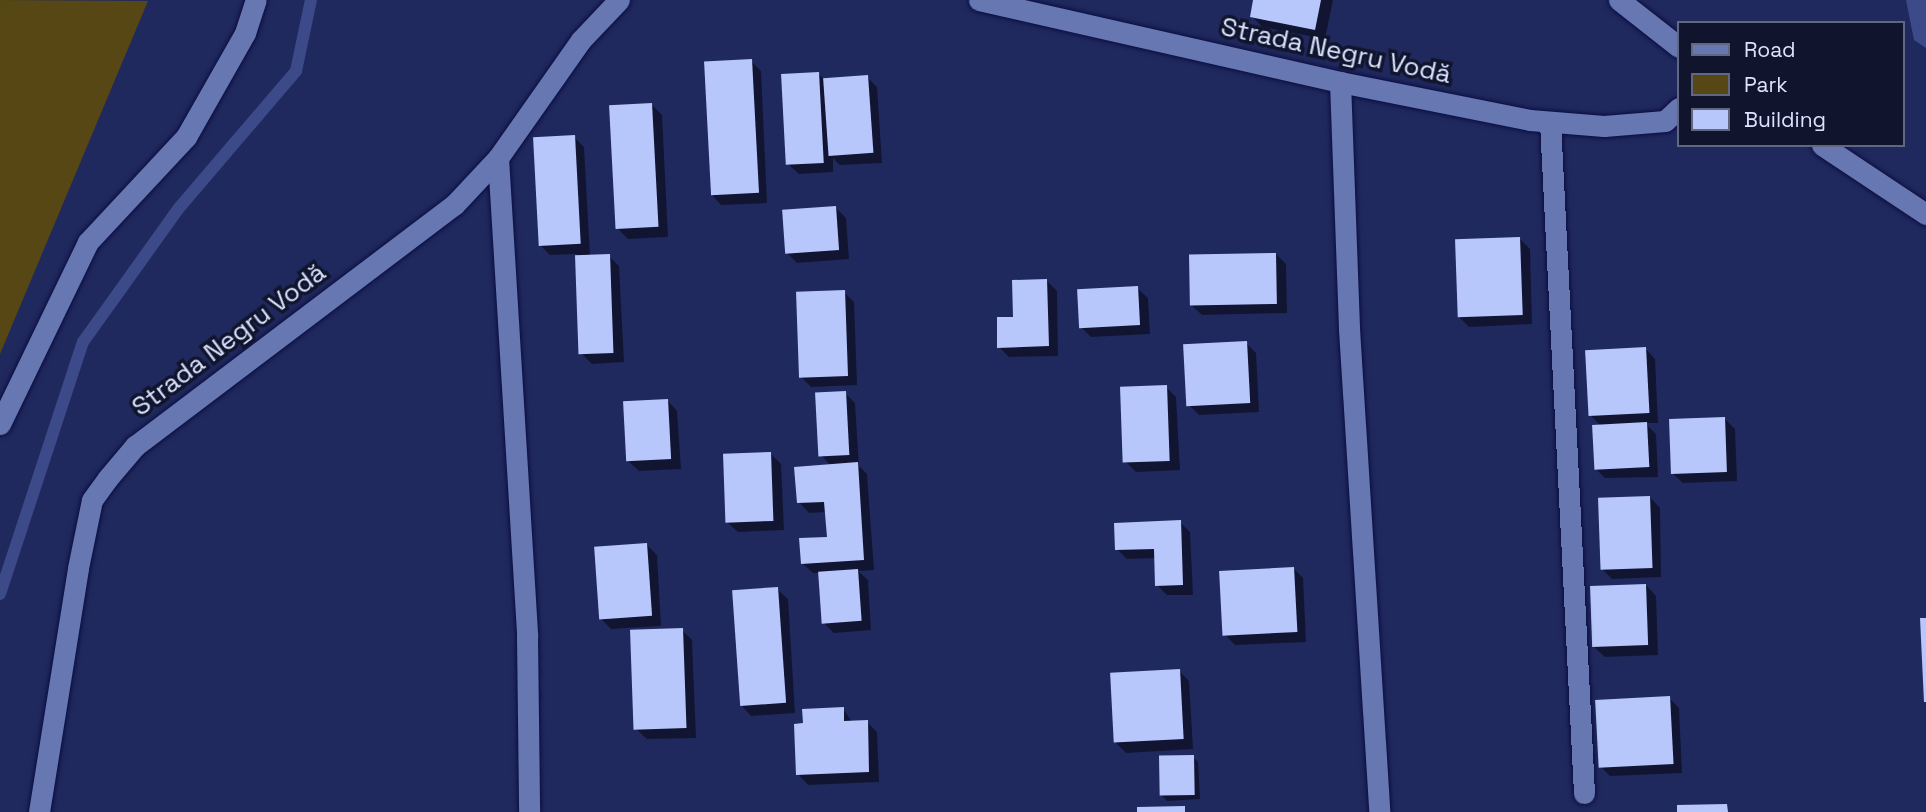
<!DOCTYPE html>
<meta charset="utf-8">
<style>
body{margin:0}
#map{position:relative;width:1926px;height:812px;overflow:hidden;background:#20295e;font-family:"Space Grotesk",sans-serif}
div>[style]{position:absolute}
.green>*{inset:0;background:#564714}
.water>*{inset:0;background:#3d4a89}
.shadow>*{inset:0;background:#0007}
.stream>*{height:12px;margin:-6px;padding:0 6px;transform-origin:6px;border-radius:6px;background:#3d4a89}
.building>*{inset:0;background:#b8c7fb;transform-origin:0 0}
.roads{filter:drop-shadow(0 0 2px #0b0e41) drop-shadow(0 0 2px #0b0e41)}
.minor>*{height:21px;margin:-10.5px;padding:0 10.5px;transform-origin:10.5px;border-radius:10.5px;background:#6777b2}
span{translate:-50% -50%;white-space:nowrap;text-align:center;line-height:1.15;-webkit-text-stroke:7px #10152d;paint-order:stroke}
.street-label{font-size:26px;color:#dbe3fe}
.legend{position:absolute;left:1677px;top:21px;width:228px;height:126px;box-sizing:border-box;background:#10152d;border:2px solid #616781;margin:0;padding:9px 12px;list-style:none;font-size:21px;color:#dbe3fe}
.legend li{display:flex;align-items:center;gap:14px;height:35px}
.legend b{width:35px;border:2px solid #616781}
</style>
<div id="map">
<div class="green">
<i style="clip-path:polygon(0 0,148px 1px,0 354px)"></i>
</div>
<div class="water">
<i style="clip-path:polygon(1906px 0,1926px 0,1926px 48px,1914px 40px)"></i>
</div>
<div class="shadow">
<i style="clip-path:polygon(1255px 0,1333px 0,1325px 39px,1262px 27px,1252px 16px)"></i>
<i style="clip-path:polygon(751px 61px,761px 71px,767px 203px,721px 205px,711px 194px)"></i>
<i style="clip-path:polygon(818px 73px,824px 79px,867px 77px,877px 87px,882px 163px,840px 165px,833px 158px,833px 172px,799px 174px,788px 164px)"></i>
<i style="clip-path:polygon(652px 105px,662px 115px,668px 237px,628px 239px,618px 229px)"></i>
<i style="clip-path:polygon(574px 137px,584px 147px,590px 256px,609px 256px,619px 266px,624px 362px,592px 364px,582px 354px,577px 254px,550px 255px,540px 245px)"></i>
<i style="clip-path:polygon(836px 208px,846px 218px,849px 259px,797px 263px,787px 253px)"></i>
<i style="clip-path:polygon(1520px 239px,1530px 249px,1532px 324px,1469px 327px,1459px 317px)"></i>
<i style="clip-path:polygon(1276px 254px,1286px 264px,1287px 313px,1202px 315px,1191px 305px)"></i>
<i style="clip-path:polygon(1047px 281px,1057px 291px,1058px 356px,1009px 357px,999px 347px,1015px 318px)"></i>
<i style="clip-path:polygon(1137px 288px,1148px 298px,1150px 334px,1091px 337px,1081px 327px)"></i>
<i style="clip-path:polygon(844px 292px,854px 302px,857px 385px,811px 387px,801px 377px)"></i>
<i style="clip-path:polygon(1246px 343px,1256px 353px,1259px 412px,1199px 415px,1189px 405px)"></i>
<i style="clip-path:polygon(1645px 348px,1655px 359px,1658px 423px,1645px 423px,1656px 434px,1658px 477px,1605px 478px,1595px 468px,1600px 425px,1590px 415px)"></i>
<i style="clip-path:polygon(1166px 387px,1176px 397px,1180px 470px,1136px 472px,1126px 462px)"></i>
<i style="clip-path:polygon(845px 393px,855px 403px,859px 466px,867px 474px,874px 570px,858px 571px,868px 580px,871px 630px,834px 633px,824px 623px,820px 573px,813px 573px,802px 563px,828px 538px,826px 512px,809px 513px,799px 502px,831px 466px,821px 455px)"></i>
<i style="clip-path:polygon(667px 400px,677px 411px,681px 469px,639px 471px,628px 461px)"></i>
<i style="clip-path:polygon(1725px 419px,1735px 429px,1737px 481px,1683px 483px,1672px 473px)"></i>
<i style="clip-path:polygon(771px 454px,781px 464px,784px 530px,738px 532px,727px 522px)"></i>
<i style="clip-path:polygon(1650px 497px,1660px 508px,1661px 577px,1612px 579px,1602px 569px)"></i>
<i style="clip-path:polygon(1180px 522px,1190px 532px,1193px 595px,1167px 595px,1157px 585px,1156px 558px,1127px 559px,1117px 549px)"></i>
<i style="clip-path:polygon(647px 545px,657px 555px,661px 626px,611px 629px,601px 619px)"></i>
<i style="clip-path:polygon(1293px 568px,1303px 578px,1306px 642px,1235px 645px,1225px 635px)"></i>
<i style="clip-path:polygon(1646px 585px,1656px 596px,1658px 655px,1605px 657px,1594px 647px)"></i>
<i style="clip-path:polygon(777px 589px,788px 599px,795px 713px,751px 716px,741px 705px)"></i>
<i style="clip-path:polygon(682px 630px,692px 640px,696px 738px,647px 739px,636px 729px)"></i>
<i style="clip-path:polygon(1179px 671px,1189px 681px,1193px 749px,1126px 753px,1116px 743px)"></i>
<i style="clip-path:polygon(1669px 698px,1679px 708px,1682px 773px,1610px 776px,1600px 766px)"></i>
<i style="clip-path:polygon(843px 709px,853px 723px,867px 722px,877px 732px,879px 782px,808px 785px,798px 774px,805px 725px)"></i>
<i style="clip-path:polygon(1193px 757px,1198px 762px,1200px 799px,1167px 801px,1162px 796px)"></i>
</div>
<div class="stream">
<i style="left:0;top:594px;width:265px;rotate:-71.8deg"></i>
<i style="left:83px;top:342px;width:165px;rotate:-54.4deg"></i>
<i style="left:179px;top:208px;width:180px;rotate:-49.5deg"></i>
<i style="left:296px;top:71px;width:73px;rotate:-78.1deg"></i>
</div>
<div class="building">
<i style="clip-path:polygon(1253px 0,1321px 0,1315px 30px,1250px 17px)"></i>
<i style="left:752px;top:59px;width:134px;height:48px;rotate:87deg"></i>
<i style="left:819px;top:72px;width:91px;height:38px;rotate:87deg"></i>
<i style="left:868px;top:75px;width:78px;height:45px;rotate:86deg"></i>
<i style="left:652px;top:103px;width:124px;height:43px;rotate:87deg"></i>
<i style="left:575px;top:135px;width:109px;height:42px;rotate:87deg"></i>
<i style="left:836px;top:206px;width:44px;height:54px;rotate:86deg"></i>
<i style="left:1520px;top:237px;width:78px;height:65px;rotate:88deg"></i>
<i style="left:1276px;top:253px;width:51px;height:87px;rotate:89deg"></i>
<i style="left:610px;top:254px;width:99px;height:35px;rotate:88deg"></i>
<i style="clip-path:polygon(1047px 279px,1049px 346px,997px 348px,997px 317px,1013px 317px,1012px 280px)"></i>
<i style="left:1138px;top:286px;width:39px;height:61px;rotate:87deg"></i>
<i style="left:845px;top:290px;width:86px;height:49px;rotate:88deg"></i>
<i style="left:1247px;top:341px;width:62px;height:64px;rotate:87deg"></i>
<i style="left:1646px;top:347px;width:66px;height:61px;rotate:87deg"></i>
<i style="left:1167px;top:385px;width:76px;height:47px;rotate:88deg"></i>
<i style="left:846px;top:391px;width:64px;height:31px;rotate:87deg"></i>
<i style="left:668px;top:399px;width:60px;height:45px;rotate:87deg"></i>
<i style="left:1725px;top:417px;width:55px;height:56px;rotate:88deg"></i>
<i style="left:1647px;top:422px;width:45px;height:55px;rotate:87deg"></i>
<i style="left:771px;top:452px;width:69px;height:48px;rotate:88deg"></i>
<i style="clip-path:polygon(858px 462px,864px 560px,801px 564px,799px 538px,827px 537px,824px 502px,797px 503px,794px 467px)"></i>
<i style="left:1650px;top:496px;width:72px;height:52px;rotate:88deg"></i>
<i style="clip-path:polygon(1181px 520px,1183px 585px,1155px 586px,1154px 549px,1115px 550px,1114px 523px)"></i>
<i style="left:647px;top:543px;width:73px;height:53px;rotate:86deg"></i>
<i style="left:1294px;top:567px;width:65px;height:75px;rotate:87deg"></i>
<i style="left:858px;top:569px;width:52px;height:40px;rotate:86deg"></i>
<i style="left:1646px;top:584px;width:61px;height:56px;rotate:88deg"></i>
<i style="left:778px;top:587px;width:116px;height:46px;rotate:86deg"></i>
<i style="clip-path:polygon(1920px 618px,1926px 618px,1926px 702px,1924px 702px)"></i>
<i style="left:683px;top:628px;width:100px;height:53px;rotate:88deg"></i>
<i style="left:1180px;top:669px;width:70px;height:70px;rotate:87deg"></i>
<i style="left:1670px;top:696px;width:68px;height:75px;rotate:87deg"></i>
<i style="clip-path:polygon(844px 707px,844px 721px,868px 720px,869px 772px,796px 775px,794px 724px,803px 723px,802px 709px)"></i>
<i style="left:1194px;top:755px;width:40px;height:35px;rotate:89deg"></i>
<i style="clip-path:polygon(1727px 804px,1728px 812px,1677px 812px,1677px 805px)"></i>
<i style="clip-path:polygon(1185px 806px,1185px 812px,1137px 812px,1137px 807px)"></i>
</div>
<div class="roads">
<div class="minor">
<i style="left:979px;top:0;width:370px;rotate:12.8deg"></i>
<i style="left:1340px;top:82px;width:194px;rotate:11.3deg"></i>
<i style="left:1530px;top:120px;width:74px;rotate:4.6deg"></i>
<i style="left:1604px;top:126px;width:61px;rotate:-4.7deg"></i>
<i style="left:1665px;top:121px;width:19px;rotate:-43deg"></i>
<i style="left:1619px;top:0;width:76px;rotate:38.1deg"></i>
<i style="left:1340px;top:82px;width:247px;rotate:87.9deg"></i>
<i style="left:1349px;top:329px;width:484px;rotate:86.4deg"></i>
<i style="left:1550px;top:122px;width:672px;rotate:87.1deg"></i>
<i style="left:1822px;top:145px;width:125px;rotate:33.6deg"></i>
<i style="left:498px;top:158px;width:480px;rotate:86.5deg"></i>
<i style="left:527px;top:637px;width:175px;rotate:89.3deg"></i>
<i style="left:0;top:424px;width:202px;rotate:-64.2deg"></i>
<i style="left:88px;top:242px;width:144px;rotate:-47deg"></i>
<i style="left:186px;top:137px;width:120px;rotate:-60.4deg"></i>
<i style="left:245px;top:33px;width:35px;rotate:-72deg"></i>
<i style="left:39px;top:812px;width:247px;rotate:-80.9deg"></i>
<i style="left:78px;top:568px;width:69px;rotate:-78.4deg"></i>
<i style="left:92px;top:500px;width:27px;rotate:-54deg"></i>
<i style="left:108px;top:478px;width:42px;rotate:-49.8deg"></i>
<i style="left:135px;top:446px;width:400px;rotate:-37.1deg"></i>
<i style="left:454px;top:205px;width:64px;rotate:-46.9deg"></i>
<i style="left:498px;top:158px;width:144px;rotate:-54.9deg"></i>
<i style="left:581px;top:40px;width:55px;rotate:-46.5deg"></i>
</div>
</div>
<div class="street-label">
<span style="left:1336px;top:51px;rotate:12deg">Strada Negru Vodă</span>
<span style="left:229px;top:340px;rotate:-37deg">Strada Negru Vodă</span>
</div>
<ul class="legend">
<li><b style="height:9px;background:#6777b2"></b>Road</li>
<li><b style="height:19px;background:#564714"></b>Park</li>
<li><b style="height:19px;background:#b8c7fb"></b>Building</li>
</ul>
</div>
